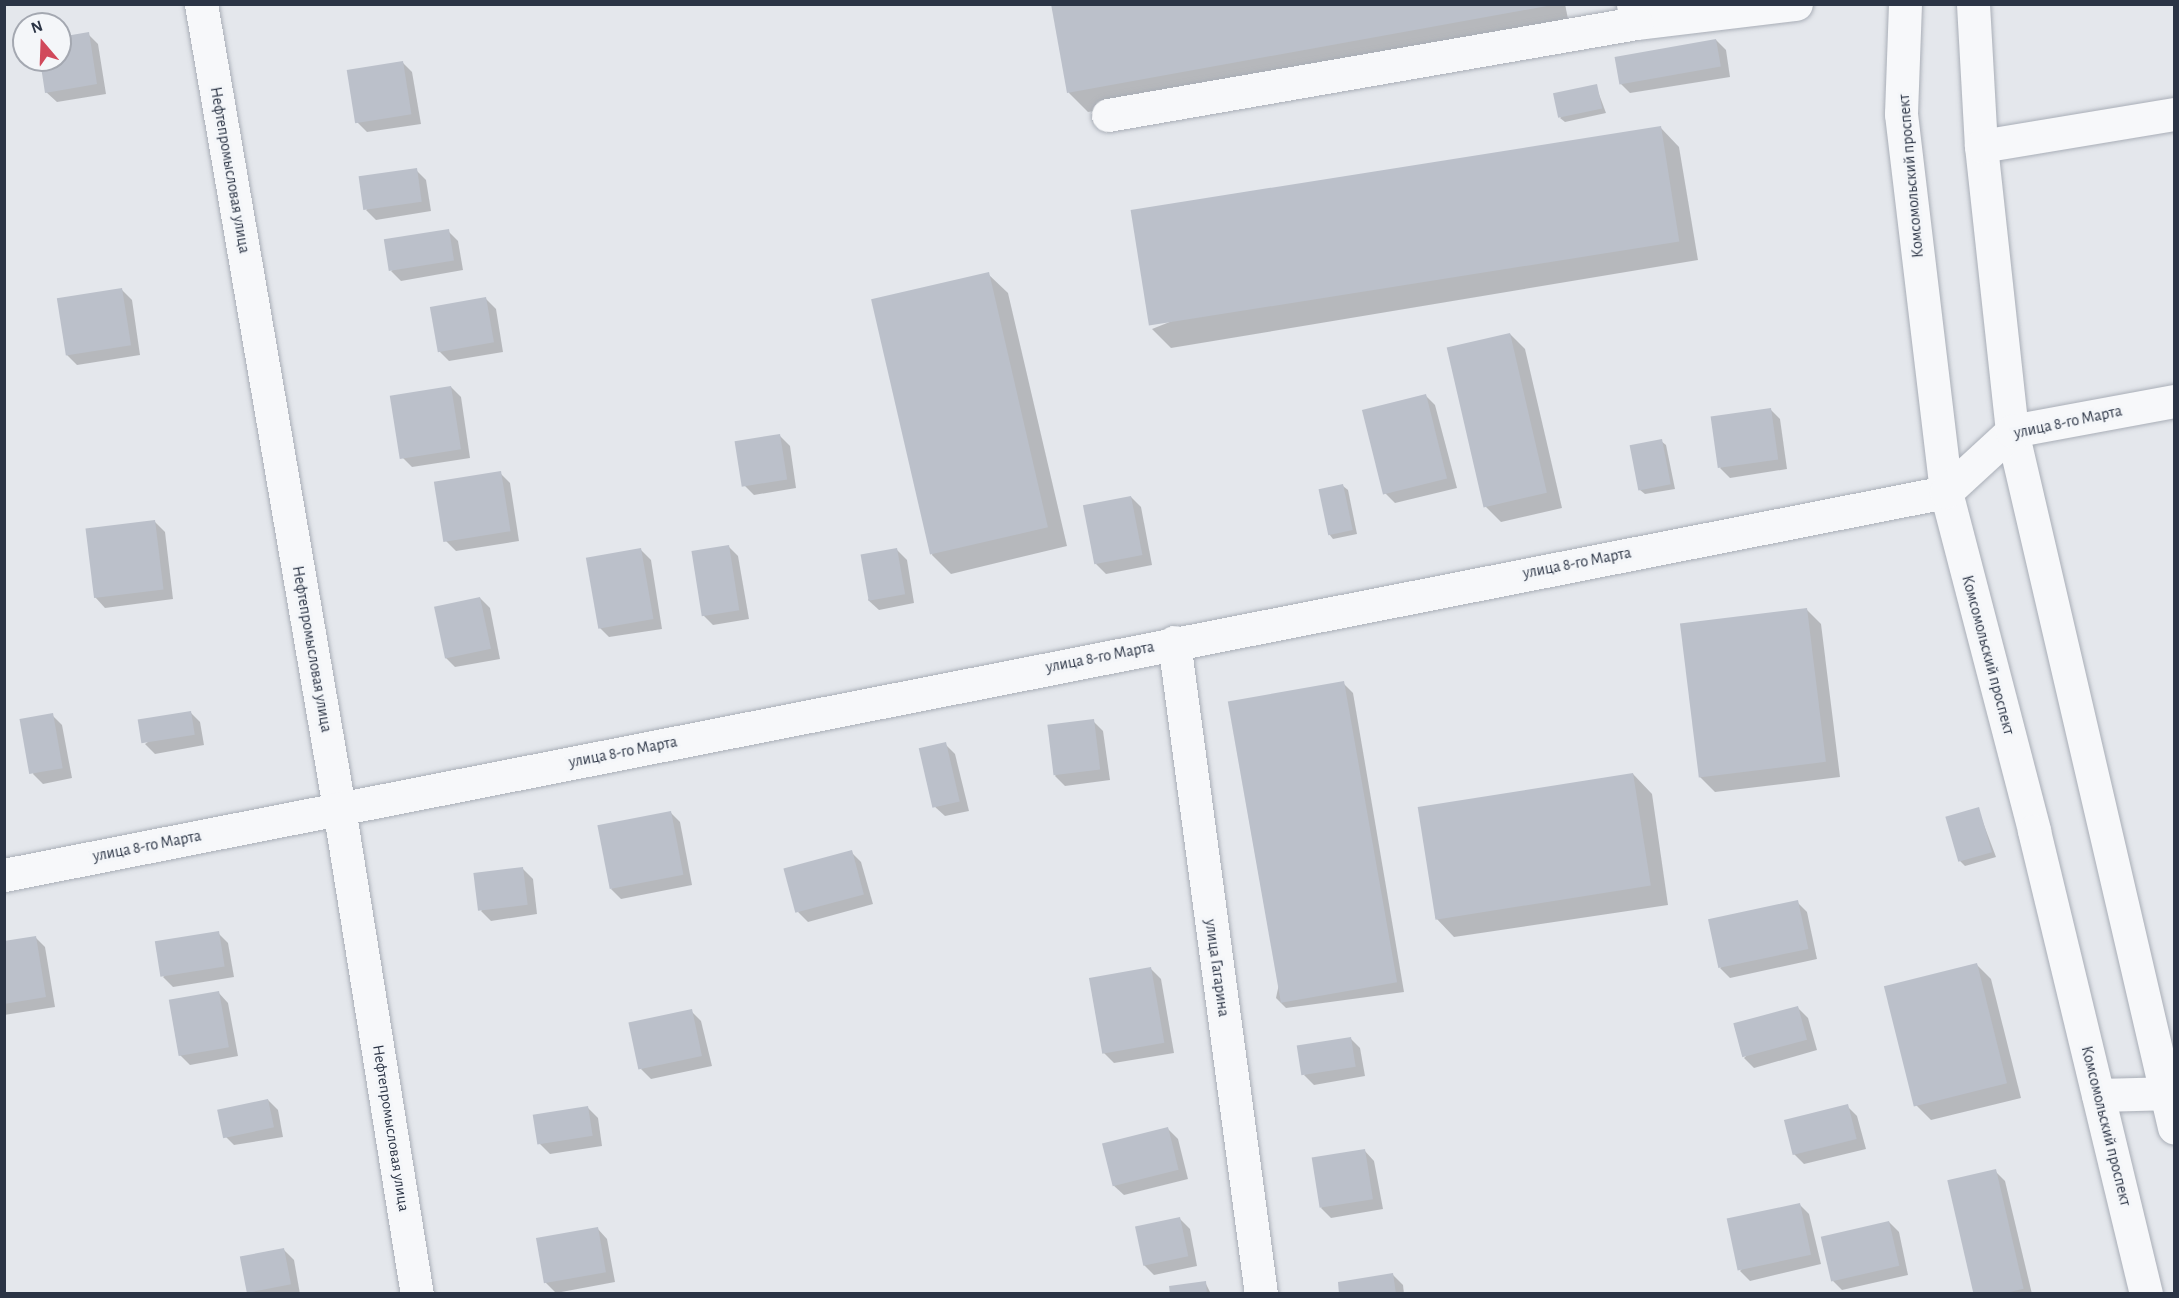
<!DOCTYPE html>
<meta charset="utf-8">
<style>
body{margin:0}
#map{position:relative;width:2179px;height:1298px;overflow:hidden;background:#e4e7ec;font-family:"Alegreya Sans",sans-serif}
div>[style]{position:absolute}
.shadow>*{inset:0;background:#0003}
.building>*{inset:0;background:#bbc0ca;transform-origin:0 0}
.roads{filter:drop-shadow(0 0 2px #a9aeb7) drop-shadow(0 0 2px #a9aeb7)}
.minor>*{height:33px;margin:-16.5px;padding:0 16.5px;transform-origin:16.5px;border-radius:16.5px;background:#f7f8fa}
span{translate:-50% -50%;white-space:nowrap;text-align:center;line-height:1.15;-webkit-text-stroke:6px #f4f6f9;paint-order:stroke}
.street-label{font-size:16px;color:#2b3445}
.frame{position:absolute;inset:0;border:6px solid #2b3445;pointer-events:none}
.north{position:absolute;left:12px;top:12px;width:60px;height:60px;box-sizing:border-box;background:#f4f6f9;border:2px solid #a4a8b1;border-radius:50%;rotate:341deg;font-size:16px;font-weight:700;line-height:24px;text-align:center;color:#2b3445}
.north::after{content:'';display:block;margin:auto;width:21px;height:27px;background:#d1495b;clip-path:polygon(50% 0,100% 100%,50% 72%,0 100%)}
</style>
<div id="map">
<div class="shadow">
<i style="clip-path:polygon(1053px 4px,1565px 4px,1569px 24px,1088px 112px,1069px 93px)"></i>
<i style="clip-path:polygon(88px 34px,98px 44px,106px 94px,57px 102px,46px 92px,41px 60px,60px 60px,60px 39px)"></i>
<i style="clip-path:polygon(1716px 40px,1726px 50px,1730px 77px,1630px 93px,1620px 83px)"></i>
<i style="clip-path:polygon(402px 62px,412px 72px,421px 124px,367px 132px,357px 122px)"></i>
<i style="clip-path:polygon(1596px 86px,1606px 113px,1565px 122px,1560px 118px)"></i>
<i style="clip-path:polygon(1660px 127px,1679px 147px,1698px 260px,1171px 348px,1152px 329px)"></i>
<i style="clip-path:polygon(416px 170px,426px 180px,431px 211px,376px 220px,366px 210px)"></i>
<i style="clip-path:polygon(448px 231px,458px 241px,463px 270px,401px 281px,391px 271px)"></i>
<i style="clip-path:polygon(988px 274px,1008px 293px,1067px 546px,951px 574px,932px 555px)"></i>
<i style="clip-path:polygon(122px 290px,132px 300px,140px 355px,77px 365px,67px 355px)"></i>
<i style="clip-path:polygon(486px 299px,496px 309px,503px 352px,449px 361px,439px 351px)"></i>
<i style="clip-path:polygon(1510px 334px,1525px 349px,1562px 508px,1501px 522px,1486px 507px,1449px 348px)"></i>
<i style="clip-path:polygon(451px 387px,461px 397px,470px 458px,412px 467px,402px 457px)"></i>
<i style="clip-path:polygon(1425px 395px,1435px 405px,1457px 488px,1395px 503px,1385px 493px)"></i>
<i style="clip-path:polygon(1770px 409px,1780px 419px,1787px 469px,1730px 478px,1720px 468px)"></i>
<i style="clip-path:polygon(780px 436px,790px 446px,796px 488px,754px 495px,744px 485px)"></i>
<i style="clip-path:polygon(1661px 441px,1666px 445px,1675px 489px,1645px 494px,1640px 490px)"></i>
<i style="clip-path:polygon(500px 473px,510px 483px,519px 541px,456px 551px,446px 541px)"></i>
<i style="clip-path:polygon(1343px 486px,1348px 490px,1357px 534px,1333px 539px,1329px 534px)"></i>
<i style="clip-path:polygon(1131px 497px,1141px 507px,1152px 565px,1106px 574px,1096px 564px)"></i>
<i style="clip-path:polygon(155px 522px,165px 532px,173px 599px,105px 608px,95px 597px)"></i>
<i style="clip-path:polygon(728px 546px,738px 556px,749px 619px,713px 625px,703px 615px)"></i>
<i style="clip-path:polygon(641px 550px,651px 560px,662px 629px,609px 637px,599px 627px)"></i>
<i style="clip-path:polygon(897px 550px,907px 560px,914px 603px,879px 610px,868px 600px)"></i>
<i style="clip-path:polygon(480px 598px,490px 608px,500px 659px,455px 667px,445px 657px)"></i>
<i style="clip-path:polygon(1806px 609px,1821px 624px,1840px 777px,1715px 792px,1700px 777px)"></i>
<i style="clip-path:polygon(1343px 683px,1353px 693px,1404px 992px,1286px 1008px,1276px 998px)"></i>
<i style="clip-path:polygon(190px 712px,200px 722px,204px 745px,155px 754px,145px 744px)"></i>
<i style="clip-path:polygon(52px 715px,62px 725px,72px 778px,43px 784px,33px 774px)"></i>
<i style="clip-path:polygon(1093px 721px,1103px 731px,1110px 780px,1065px 786px,1055px 776px)"></i>
<i style="clip-path:polygon(945px 744px,955px 754px,969px 811px,945px 816px,934px 806px)"></i>
<i style="clip-path:polygon(1633px 774px,1652px 794px,1668px 905px,1454px 937px,1435px 917px)"></i>
<i style="clip-path:polygon(1978px 809px,1996px 857px,1965px 866px,1960px 861px)"></i>
<i style="clip-path:polygon(670px 812px,680px 822px,692px 885px,621px 899px,611px 889px)"></i>
<i style="clip-path:polygon(851px 852px,861px 862px,873px 904px,808px 922px,798px 912px)"></i>
<i style="clip-path:polygon(523px 869px,533px 879px,537px 914px,491px 921px,481px 911px)"></i>
<i style="clip-path:polygon(1797px 902px,1807px 912px,1817px 959px,1730px 978px,1720px 968px)"></i>
<i style="clip-path:polygon(218px 933px,228px 943px,234px 977px,173px 987px,163px 977px)"></i>
<i style="clip-path:polygon(35px 937px,45px 947px,55px 1007px,4px 1015px,4px 942px)"></i>
<i style="clip-path:polygon(1976px 964px,1991px 979px,2021px 1098px,1931px 1120px,1916px 1105px)"></i>
<i style="clip-path:polygon(1151px 969px,1161px 979px,1174px 1053px,1114px 1063px,1104px 1053px)"></i>
<i style="clip-path:polygon(218px 992px,228px 1003px,238px 1056px,190px 1065px,180px 1055px)"></i>
<i style="clip-path:polygon(1798px 1008px,1808px 1018px,1817px 1050px,1754px 1068px,1744px 1058px)"></i>
<i style="clip-path:polygon(691px 1011px,701px 1021px,712px 1066px,651px 1079px,641px 1069px)"></i>
<i style="clip-path:polygon(1350px 1038px,1360px 1048px,1365px 1076px,1314px 1085px,1304px 1075px)"></i>
<i style="clip-path:polygon(268px 1100px,278px 1110px,283px 1137px,234px 1145px,224px 1135px)"></i>
<i style="clip-path:polygon(1847px 1106px,1857px 1116px,1866px 1149px,1804px 1164px,1794px 1154px)"></i>
<i style="clip-path:polygon(588px 1108px,598px 1118px,602px 1146px,550px 1154px,540px 1144px)"></i>
<i style="clip-path:polygon(1168px 1129px,1178px 1139px,1188px 1179px,1124px 1195px,1113px 1185px)"></i>
<i style="clip-path:polygon(1364px 1150px,1374px 1161px,1383px 1209px,1331px 1218px,1321px 1208px)"></i>
<i style="clip-path:polygon(1995px 1171px,2005px 1181px,2032px 1294px,1976px 1294px)"></i>
<i style="clip-path:polygon(1799px 1204px,1809px 1214px,1821px 1264px,1750px 1281px,1740px 1271px)"></i>
<i style="clip-path:polygon(1180px 1219px,1190px 1229px,1197px 1266px,1154px 1275px,1144px 1265px)"></i>
<i style="clip-path:polygon(1889px 1222px,1899px 1232px,1908px 1275px,1842px 1290px,1832px 1280px)"></i>
<i style="clip-path:polygon(597px 1228px,607px 1239px,615px 1282px,556px 1293px,546px 1283px,538px 1239px)"></i>
<i style="clip-path:polygon(284px 1250px,294px 1260px,300px 1294px,249px 1294px)"></i>
<i style="clip-path:polygon(1393px 1275px,1403px 1285px,1404px 1294px,1341px 1294px)"></i>
<i style="clip-path:polygon(1205px 1282px,1211px 1294px,1172px 1294px)"></i>
</div>
<div class="building">
<i style="clip-path:polygon(1051px 4px,1547px 4px,1547px 6px,1067px 93px)"></i>
<i style="clip-path:polygon(89px 32px,97px 84px,45px 93px,40px 60px,60px 60px,60px 37px)"></i>
<i style="left:1716px;top:39px;width:28px;height:103px;rotate:80deg"></i>
<i style="left:403px;top:61px;width:54px;height:57px;rotate:81deg"></i>
<i style="left:1597px;top:84px;width:25px;height:45px;rotate:78deg"></i>
<i style="left:1661px;top:126px;width:117px;height:537px;rotate:81deg"></i>
<i style="left:417px;top:168px;width:34px;height:59px;rotate:82deg"></i>
<i style="left:449px;top:229px;width:32px;height:66px;rotate:81deg"></i>
<i style="left:989px;top:272px;width:262px;height:121px;rotate:77deg"></i>
<i style="left:122px;top:288px;width:58px;height:66px;rotate:81deg"></i>
<i style="left:486px;top:297px;width:46px;height:57px;rotate:80deg"></i>
<i style="left:1510px;top:333px;width:164px;height:65px;rotate:77deg"></i>
<i style="left:451px;top:386px;width:64px;height:62px;rotate:81deg"></i>
<i style="left:1426px;top:394px;width:87px;height:66px;rotate:76deg"></i>
<i style="left:1771px;top:408px;width:52px;height:61px;rotate:82deg"></i>
<i style="left:780px;top:434px;width:46px;height:46px;rotate:81deg"></i>
<i style="left:1662px;top:439px;width:46px;height:33px;rotate:79deg"></i>
<i style="left:501px;top:471px;width:61px;height:68px;rotate:81deg"></i>
<i style="left:1343px;top:484px;width:47px;height:25px;rotate:78deg"></i>
<i style="left:1131px;top:496px;width:60px;height:49px;rotate:79deg"></i>
<i style="left:155px;top:520px;width:70px;height:70px;rotate:83deg"></i>
<i style="left:729px;top:545px;width:66px;height:38px;rotate:81deg"></i>
<i style="left:641px;top:548px;width:72px;height:56px;rotate:80deg"></i>
<i style="left:897px;top:548px;width:47px;height:37px;rotate:80deg"></i>
<i style="left:480px;top:597px;width:53px;height:47px;rotate:78deg"></i>
<i style="left:1807px;top:608px;width:155px;height:128px;rotate:83deg"></i>
<i style="left:1344px;top:681px;width:306px;height:118px;rotate:80deg"></i>
<i style="left:191px;top:711px;width:24px;height:54px;rotate:81deg"></i>
<i style="left:53px;top:713px;width:56px;height:34px;rotate:80deg"></i>
<i style="left:1094px;top:719px;width:51px;height:47px;rotate:83deg"></i>
<i style="left:946px;top:742px;width:61px;height:28px;rotate:77deg"></i>
<i style="left:1633px;top:773px;width:114px;height:218px;rotate:81deg"></i>
<i style="left:1979px;top:807px;width:47px;height:35px;rotate:74deg"></i>
<i style="left:671px;top:811px;width:65px;height:75px;rotate:79deg"></i>
<i style="left:852px;top:850px;width:46px;height:71px;rotate:75deg"></i>
<i style="left:523px;top:867px;width:38px;height:50px;rotate:83deg"></i>
<i style="left:1798px;top:900px;width:50px;height:92px;rotate:78deg"></i>
<i style="left:219px;top:931px;width:36px;height:65px;rotate:81deg"></i>
<i style="clip-path:polygon(36px 936px,46px 997px,4px 1004px,4px 941px)"></i>
<i style="left:1977px;top:963px;width:124px;height:96px;rotate:76deg"></i>
<i style="left:1151px;top:967px;width:77px;height:63px;rotate:80deg"></i>
<i style="left:219px;top:991px;width:57px;height:51px;rotate:80deg"></i>
<i style="left:1798px;top:1006px;width:35px;height:67px;rotate:75deg"></i>
<i style="left:692px;top:1009px;width:48px;height:65px;rotate:78deg"></i>
<i style="left:1351px;top:1037px;width:30px;height:55px;rotate:81deg"></i>
<i style="left:268px;top:1099px;width:29px;height:52px;rotate:78deg"></i>
<i style="left:1848px;top:1104px;width:36px;height:66px;rotate:76deg"></i>
<i style="left:588px;top:1106px;width:30px;height:56px;rotate:81deg"></i>
<i style="left:1168px;top:1127px;width:44px;height:68px;rotate:76deg"></i>
<i style="left:1365px;top:1149px;width:51px;height:54px;rotate:81deg"></i>
<i style="left:1996px;top:1169px;width:123px;height:50px;rotate:77deg"></i>
<i style="left:1800px;top:1203px;width:53px;height:75px;rotate:78deg"></i>
<i style="left:1180px;top:1217px;width:40px;height:46px;rotate:78deg"></i>
<i style="left:1889px;top:1221px;width:46px;height:70px;rotate:77deg"></i>
<i style="left:598px;top:1227px;width:46px;height:63px;rotate:80deg"></i>
<i style="left:284px;top:1248px;width:37px;height:45px;rotate:79deg"></i>
<i style="clip-path:polygon(1393px 1273px,1396px 1294px,1339px 1294px,1338px 1282px)"></i>
<i style="clip-path:polygon(1206px 1281px,1207px 1294px,1170px 1294px,1169px 1286px)"></i>
</div>
<div class="roads">
<div class="minor">
<i style="left:201px;top:4px;width:816px;rotate:80.26deg"></i>
<i style="left:339px;top:808px;width:492px;rotate:80.9deg"></i>
<i style="left:1633px;top:4px;width:19px;rotate:81deg"></i>
<i style="left:1636px;top:23px;width:161px;rotate:-6.8deg"></i>
<i style="left:1905px;top:4px;width:110px;rotate:92.1deg"></i>
<i style="left:1901px;top:114px;width:381px;rotate:83.2deg"></i>
<i style="left:1946px;top:492px;width:350px;rotate:75.4deg"></i>
<i style="left:2034px;top:831px;width:476px;rotate:76.4deg"></i>
<i style="left:1973px;top:4px;width:142px;rotate:86.8deg"></i>
<i style="left:1981px;top:146px;width:287px;rotate:83.8deg"></i>
<i style="left:2012px;top:431px;width:715px;rotate:76.9deg"></i>
<i style="left:1108px;top:115px;width:536px;rotate:-9.88deg"></i>
<i style="left:1981px;top:146px;width:196px;rotate:-9.4deg"></i>
<i style="left:1174px;top:642px;width:658px;rotate:82.4deg"></i>
<i style="left:4px;top:875px;width:1979px;rotate:-11.16deg"></i>
<i style="left:1946px;top:492px;width:90px;rotate:-42.7deg"></i>
<i style="left:2012px;top:431px;width:165px;rotate:-10.5deg"></i>
<i style="left:2098px;top:1095px;width:76px;rotate:-1.5deg"></i>
</div>
</div>
<div class="street-label">
<span style="left:230px;top:170px;rotate:80deg">Нефтепромысловая улица</span>
<span style="left:1911px;top:176px;rotate:-95deg">Комсомольский проспект</span>
<span style="left:2068px;top:422px;rotate:-12deg">улица 8-го Марта</span>
<span style="left:1577px;top:563px;rotate:-11deg">улица 8-го Марта</span>
<span style="left:312px;top:649px;rotate:80deg">Нефтепромысловая улица</span>
<span style="left:1988px;top:655px;rotate:75deg">Комсомольский проспект</span>
<span style="left:1100px;top:657px;rotate:-11deg">улица 8-го Марта</span>
<span style="left:623px;top:752px;rotate:-11deg">улица 8-го Марта</span>
<span style="left:147px;top:846px;rotate:-11deg">улица 8-го Марта</span>
<span style="left:1217px;top:968px;rotate:82deg">улица Гагарина</span>
<span style="left:2106px;top:1126px;rotate:76deg">Комсомольский проспект</span>
<span style="left:391px;top:1128px;rotate:81deg">Нефтепромысловая улица</span>
</div>
<div class="frame"></div>
<div class="north">N</div>
</div>
